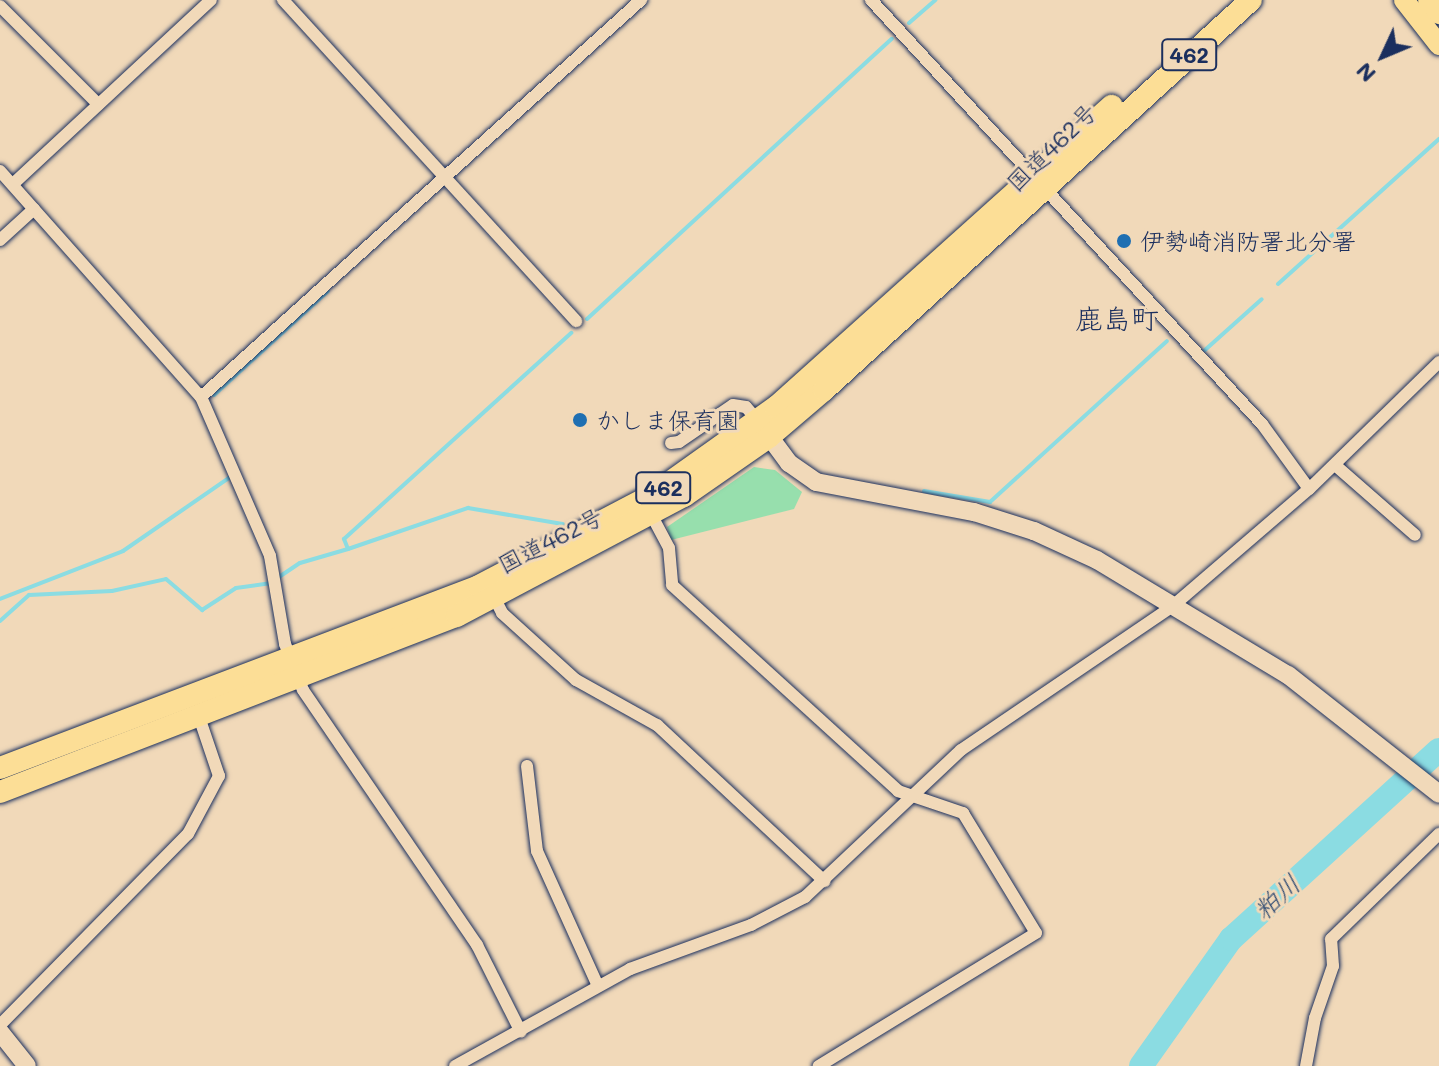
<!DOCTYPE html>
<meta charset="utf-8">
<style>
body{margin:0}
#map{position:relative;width:1439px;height:1066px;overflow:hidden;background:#f1d9b9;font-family:Mali,"Klee One",sans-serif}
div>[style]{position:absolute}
.green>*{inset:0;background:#97dfad}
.stream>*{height:4px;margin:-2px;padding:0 2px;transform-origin:2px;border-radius:2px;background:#8bdce2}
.river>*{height:24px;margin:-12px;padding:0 12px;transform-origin:12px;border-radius:12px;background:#8bdce2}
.roads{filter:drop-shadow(0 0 2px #1b2f5e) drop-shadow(0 0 2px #1b2f5e)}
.street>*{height:12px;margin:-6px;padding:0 6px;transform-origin:6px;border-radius:6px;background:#f1d9b9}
.secondary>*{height:18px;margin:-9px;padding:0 9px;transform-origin:9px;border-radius:9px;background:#f1d9b9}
.primary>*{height:20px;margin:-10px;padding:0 10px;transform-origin:10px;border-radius:10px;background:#fcde96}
.highway>*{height:22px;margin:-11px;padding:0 11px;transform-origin:11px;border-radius:11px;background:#fcde96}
.dots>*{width:22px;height:22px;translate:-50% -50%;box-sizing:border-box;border:4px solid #f1d9b9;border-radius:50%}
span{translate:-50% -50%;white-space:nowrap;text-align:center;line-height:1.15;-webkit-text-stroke:6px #f1d9b9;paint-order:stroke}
.shield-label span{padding:2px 6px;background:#f1d9b9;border:2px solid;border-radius:6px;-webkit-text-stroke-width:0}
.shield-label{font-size:22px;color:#1b2f5e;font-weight:700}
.street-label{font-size:24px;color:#1b2f5e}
.poi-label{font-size:24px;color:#1b2f5e}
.left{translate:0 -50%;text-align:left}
.water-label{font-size:26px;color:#2c4972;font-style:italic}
.quarter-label{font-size:28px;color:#1b2f5e}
.north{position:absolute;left:1343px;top:16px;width:80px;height:80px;-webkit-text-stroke:6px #f1d9b9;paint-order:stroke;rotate:226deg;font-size:22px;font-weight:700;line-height:32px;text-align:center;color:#1b2f5e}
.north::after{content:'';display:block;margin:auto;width:28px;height:36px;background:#1b2f5e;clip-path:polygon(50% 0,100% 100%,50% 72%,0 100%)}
</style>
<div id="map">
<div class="green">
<i style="clip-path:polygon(754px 467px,775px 470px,802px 492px,794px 509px,671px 540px,667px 527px)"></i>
</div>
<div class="stream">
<i style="left:909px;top:23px;width:35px;rotate:-41deg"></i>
<i style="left:1278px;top:284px;width:217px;rotate:-42deg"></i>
<i style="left:587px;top:319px;width:414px;rotate:-42.6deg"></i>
<i style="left:1205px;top:350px;width:76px;rotate:-41.8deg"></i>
<i style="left:214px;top:395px;width:154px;rotate:-42.4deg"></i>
<i style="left:924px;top:491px;width:67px;rotate:9.5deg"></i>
<i style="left:990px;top:502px;width:239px;rotate:-42.3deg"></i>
<i style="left:348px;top:549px;width:127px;rotate:-18.9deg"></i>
<i style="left:468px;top:508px;width:96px;rotate:9.6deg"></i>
<i style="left:279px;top:577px;width:25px;rotate:-34deg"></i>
<i style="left:300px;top:563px;width:50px;rotate:-16.3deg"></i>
<i style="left:348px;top:549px;width:11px;rotate:-112deg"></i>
<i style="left:344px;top:539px;width:307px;rotate:-42.2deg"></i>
<i style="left:0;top:599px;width:132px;rotate:-21.3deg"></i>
<i style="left:123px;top:551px;width:134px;rotate:-34.6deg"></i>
<i style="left:0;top:621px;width:39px;rotate:-42deg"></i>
<i style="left:29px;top:595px;width:83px;rotate:-2.8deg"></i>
<i style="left:112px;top:591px;width:55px;rotate:-12.5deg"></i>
<i style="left:166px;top:579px;width:48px;rotate:40.7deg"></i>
<i style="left:202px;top:610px;width:40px;rotate:-32.9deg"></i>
<i style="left:236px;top:588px;width:34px;rotate:-8deg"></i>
</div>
<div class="river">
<i style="left:1141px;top:1066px;width:156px;rotate:-54.7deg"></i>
<i style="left:1231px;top:939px;width:281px;rotate:-42.3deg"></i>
</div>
<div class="roads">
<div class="street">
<i style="left:283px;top:0;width:435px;rotate:47.6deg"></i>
<i style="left:871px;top:0;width:577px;rotate:47.32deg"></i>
<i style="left:1262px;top:424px;width:80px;rotate:54.1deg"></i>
<i style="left:0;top:6px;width:139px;rotate:45deg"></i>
<i style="left:0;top:171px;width:302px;rotate:48.4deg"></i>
<i style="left:201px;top:397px;width:173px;rotate:66.5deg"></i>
<i style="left:270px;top:556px;width:89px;rotate:80.3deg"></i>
<i style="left:285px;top:644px;width:49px;rotate:68.6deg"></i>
<i style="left:303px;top:690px;width:309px;rotate:55.7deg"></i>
<i style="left:477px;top:945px;width:97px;rotate:63.2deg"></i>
<i style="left:13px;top:184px;width:270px;rotate:-42.9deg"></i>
<i style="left:0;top:240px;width:46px;rotate:-42.4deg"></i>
<i style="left:201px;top:397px;width:593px;rotate:-42.06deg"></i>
<i style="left:671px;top:443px;width:8px;rotate:-7deg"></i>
<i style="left:679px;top:442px;width:65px;rotate:-34.4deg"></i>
<i style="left:733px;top:405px;width:13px;rotate:9deg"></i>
<i style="left:746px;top:407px;width:18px;rotate:49deg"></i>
<i style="left:1335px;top:465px;width:106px;rotate:41.2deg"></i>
<i style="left:652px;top:516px;width:36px;rotate:62deg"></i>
<i style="left:669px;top:548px;width:37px;rotate:85deg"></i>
<i style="left:672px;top:585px;width:306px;rotate:42.3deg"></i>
<i style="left:898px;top:791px;width:69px;rotate:18.7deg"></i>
<i style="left:963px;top:813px;width:140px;rotate:58.7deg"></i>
<i style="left:1036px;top:933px;width:255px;rotate:148.5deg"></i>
<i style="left:494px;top:597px;width:18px;rotate:63deg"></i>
<i style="left:502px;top:613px;width:100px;rotate:42.2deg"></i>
<i style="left:576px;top:680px;width:93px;rotate:29.1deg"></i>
<i style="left:657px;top:725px;width:229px;rotate:43deg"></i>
<i style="left:527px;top:766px;width:86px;rotate:83.3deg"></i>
<i style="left:537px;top:851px;width:148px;rotate:65.7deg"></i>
<i style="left:0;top:1025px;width:268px;rotate:-45.5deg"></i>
<i style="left:188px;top:834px;width:66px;rotate:-61.9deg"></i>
<i style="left:219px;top:776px;width:65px;rotate:-108.7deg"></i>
<i style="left:455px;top:1066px;width:200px;rotate:-29deg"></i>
<i style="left:630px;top:969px;width:129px;rotate:-20deg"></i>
<i style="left:751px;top:925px;width:61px;rotate:-27.4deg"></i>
<i style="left:805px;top:897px;width:214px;rotate:-43.3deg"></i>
<i style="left:961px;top:750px;width:258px;rotate:-34.2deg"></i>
<i style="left:1174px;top:605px;width:178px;rotate:-40.7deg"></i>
<i style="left:1309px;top:489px;width:182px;rotate:-44.3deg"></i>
<i style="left:1306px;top:1066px;width:49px;rotate:-79.4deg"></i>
<i style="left:1315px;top:1018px;width:55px;rotate:-70.9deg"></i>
<i style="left:1333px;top:966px;width:27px;rotate:-94deg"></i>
<i style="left:1331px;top:939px;width:151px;rotate:-44.2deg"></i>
</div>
<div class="secondary">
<i style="left:763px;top:428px;width:44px;rotate:53.4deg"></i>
<i style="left:789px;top:463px;width:33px;rotate:35deg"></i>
<i style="left:816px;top:482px;width:161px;rotate:10.8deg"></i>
<i style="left:974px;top:512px;width:63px;rotate:17.6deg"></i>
<i style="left:1034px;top:531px;width:69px;rotate:24.7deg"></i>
<i style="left:1097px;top:560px;width:223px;rotate:31.1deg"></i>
<i style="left:1288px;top:675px;width:192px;rotate:38.2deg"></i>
<i style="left:0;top:1032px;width:43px;rotate:51.5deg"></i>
</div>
<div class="primary">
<i style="left:1404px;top:0;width:57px;rotate:52.1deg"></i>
<i style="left:1428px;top:0;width:18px;rotate:52deg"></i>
</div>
<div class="highway">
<i style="left:0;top:768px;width:512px;rotate:-20.8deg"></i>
<i style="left:479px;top:586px;width:195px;rotate:-27.7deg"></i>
<i style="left:652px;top:495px;width:152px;rotate:-35.4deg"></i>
<i style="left:776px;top:407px;width:451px;rotate:-41.9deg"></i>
<i style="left:0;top:792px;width:490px;rotate:-21.1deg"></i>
<i style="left:457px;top:616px;width:257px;rotate:-27.9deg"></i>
<i style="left:684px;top:496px;width:103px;rotate:-34.8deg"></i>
<i style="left:769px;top:437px;width:72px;rotate:-40.5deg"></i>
<i style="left:824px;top:390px;width:578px;rotate:-42.41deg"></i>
</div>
</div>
<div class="dots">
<i style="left:1124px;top:241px;background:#1f6fb2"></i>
<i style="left:580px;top:420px;background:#1f6fb2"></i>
</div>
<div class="shield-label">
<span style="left:1189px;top:55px">462</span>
<span style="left:663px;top:488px">462</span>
</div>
<div class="street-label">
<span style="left:1051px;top:147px;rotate:-44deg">国道462号</span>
<span style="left:550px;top:540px;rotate:-27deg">国道462号</span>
</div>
<div class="poi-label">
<span class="left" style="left:1140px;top:241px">伊勢崎消防署北分署</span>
<span class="left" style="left:596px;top:420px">かしま保育園</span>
</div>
<div class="water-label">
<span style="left:1277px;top:897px;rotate:-42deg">粕川</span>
</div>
<div class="quarter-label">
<span style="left:1117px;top:318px">鹿島町</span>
</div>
<div class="north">N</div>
</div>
